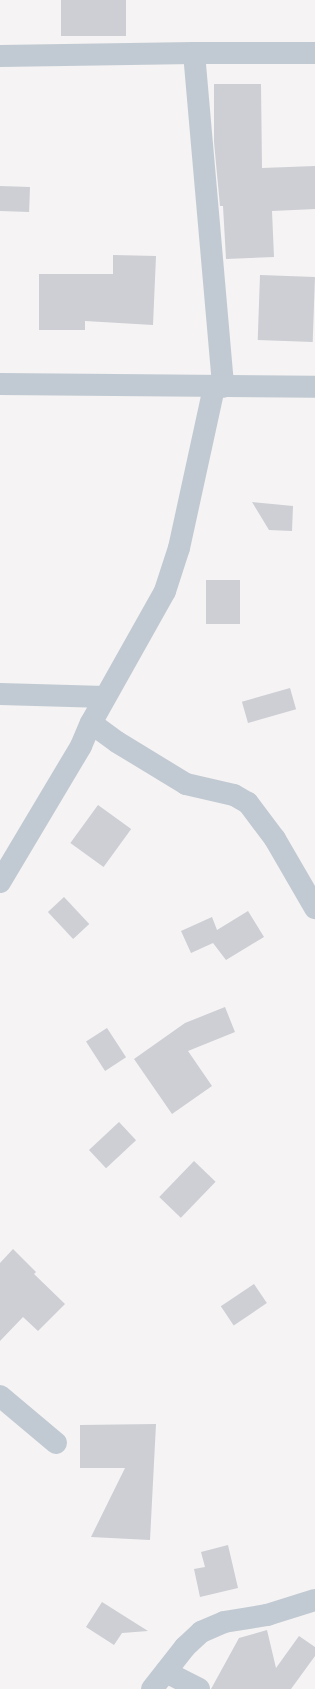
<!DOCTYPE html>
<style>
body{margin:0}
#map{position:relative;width:315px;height:1689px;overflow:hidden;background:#f5f3f3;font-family:"DejaVu Sans",sans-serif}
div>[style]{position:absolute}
.building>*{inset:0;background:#cdcfd5;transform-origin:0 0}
.minor>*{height:22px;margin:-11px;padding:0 11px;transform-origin:11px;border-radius:11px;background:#c1cad2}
span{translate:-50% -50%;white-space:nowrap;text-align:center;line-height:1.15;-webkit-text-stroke:3.5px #fff;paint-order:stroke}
</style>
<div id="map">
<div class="building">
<i style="left:61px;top:0;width:65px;height:36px"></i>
<i style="clip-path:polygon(214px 84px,261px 84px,262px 168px,315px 166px,315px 209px,272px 211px,274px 257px,226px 259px,223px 206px,220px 206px,214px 142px)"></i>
<i style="left:0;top:186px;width:30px;height:25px;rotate:2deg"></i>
<i style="clip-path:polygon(113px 255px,156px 256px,153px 325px,85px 321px,85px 330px,39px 330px,39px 274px,113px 274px)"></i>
<i style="left:260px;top:275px;width:55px;height:65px;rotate:2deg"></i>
<i style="clip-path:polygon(252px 502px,293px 506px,292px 531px,269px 530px)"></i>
<i style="left:206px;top:580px;width:34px;height:44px"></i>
<i style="left:290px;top:688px;width:22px;height:50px;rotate:74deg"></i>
<i style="left:98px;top:805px;width:41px;height:47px;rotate:36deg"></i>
<i style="left:64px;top:897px;width:37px;height:22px;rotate:47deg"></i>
<i style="clip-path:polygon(248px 911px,264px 937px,226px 960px,213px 943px,191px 953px,181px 931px,212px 917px,217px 930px)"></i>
<i style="clip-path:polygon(225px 1007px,235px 1032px,188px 1051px,212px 1086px,172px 1114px,134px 1059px,185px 1023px)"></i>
<i style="left:107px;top:1028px;width:35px;height:25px;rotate:57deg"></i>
<i style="left:119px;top:1122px;width:25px;height:41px;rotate:47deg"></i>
<i style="left:194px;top:1161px;width:30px;height:50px;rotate:44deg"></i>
<i style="clip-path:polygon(13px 1249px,36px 1272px,34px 1274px,65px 1304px,38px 1331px,23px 1317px,0 1341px,0 1263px)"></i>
<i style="left:254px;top:1284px;width:23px;height:40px;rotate:56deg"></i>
<i style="clip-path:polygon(156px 1424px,150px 1540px,91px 1537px,125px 1468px,80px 1468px,80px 1425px)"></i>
<i style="clip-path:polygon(228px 1545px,238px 1588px,200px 1597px,194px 1569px,205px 1567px,201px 1552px)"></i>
<i style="clip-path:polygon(102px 1602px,148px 1631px,122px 1633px,114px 1645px,86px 1627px)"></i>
<i style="clip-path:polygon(267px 1630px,276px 1668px,299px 1636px,315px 1647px,315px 1656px,291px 1689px,211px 1689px,239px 1638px)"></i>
</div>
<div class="minor">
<i style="left:194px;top:53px;width:335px;rotate:85deg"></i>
<i style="left:0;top:56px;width:194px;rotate:-0.9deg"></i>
<i style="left:194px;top:53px;width:121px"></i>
<i style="left:0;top:384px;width:315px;rotate:0.5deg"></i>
<i style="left:0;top:694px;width:105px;rotate:1.6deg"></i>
<i style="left:91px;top:723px;width:32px;rotate:36deg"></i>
<i style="left:117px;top:742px;width:81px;rotate:31.3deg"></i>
<i style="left:186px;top:784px;width:49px;rotate:12.9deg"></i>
<i style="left:234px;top:795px;width:16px;rotate:30deg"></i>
<i style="left:248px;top:803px;width:45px;rotate:53.1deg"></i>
<i style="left:275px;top:839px;width:80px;rotate:59.9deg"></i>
<i style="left:0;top:882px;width:158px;rotate:-59.2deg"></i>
<i style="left:81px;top:746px;width:25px;rotate:-67deg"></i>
<i style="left:91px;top:723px;width:151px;rotate:-60.7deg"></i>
<i style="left:165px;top:591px;width:45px;rotate:-72deg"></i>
<i style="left:179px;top:548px;width:165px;rotate:-77.7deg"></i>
<i style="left:0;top:1396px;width:73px;rotate:40deg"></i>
<i style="left:166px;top:1672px;width:37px;rotate:27deg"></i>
<i style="left:152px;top:1689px;width:53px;rotate:-51.8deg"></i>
<i style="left:185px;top:1647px;width:22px;rotate:-43deg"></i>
<i style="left:201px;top:1632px;width:25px;rotate:-23deg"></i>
<i style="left:224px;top:1622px;width:44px;rotate:-9.2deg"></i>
<i style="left:267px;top:1615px;width:50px;rotate:-17.4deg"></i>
</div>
</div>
